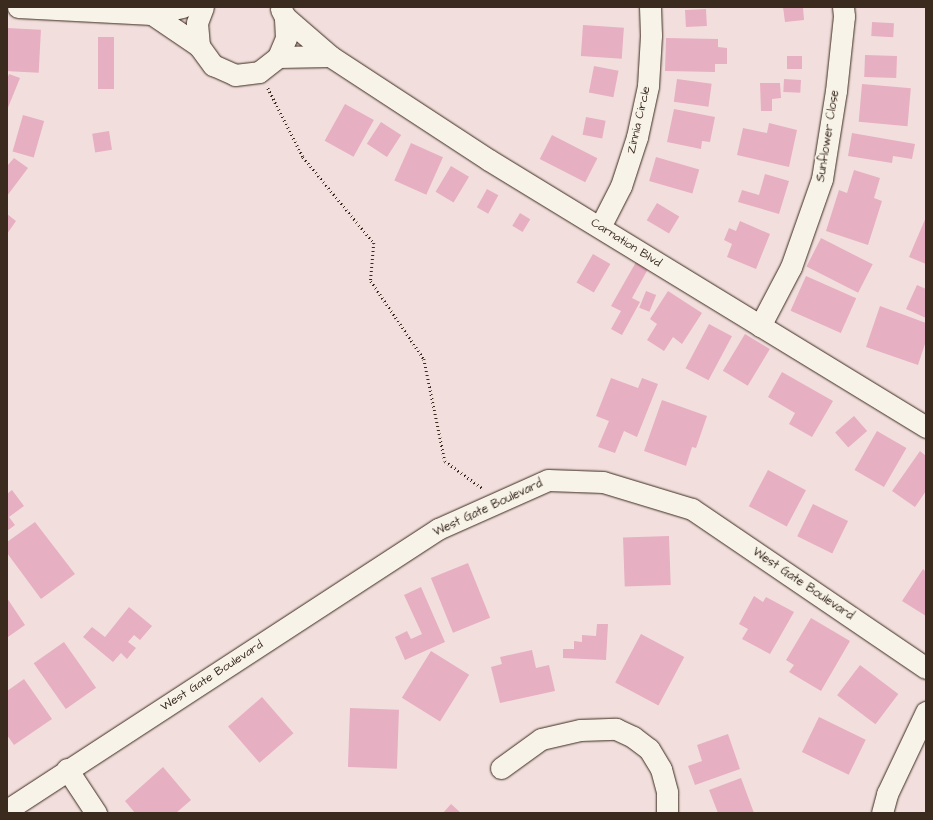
<!DOCTYPE html>
<style>
body{margin:0}
#map{position:relative;width:933px;height:820px;overflow:hidden;background:#f2dfdd;font-family:"Architects Daughter",sans-serif}
div>[style]{position:absolute}
.building>*{inset:0;background:#e7afc2;transform-origin:0 0}
.path>*{height:2.5px;margin-top:-1.25px;transform-origin:0;background:repeating-linear-gradient(90deg,#3b2a1e 0 1px,transparent 0 4px)}
.roads{filter:drop-shadow(0 0 1px #3b2a1e) drop-shadow(0 0 1px #3b2a1e)}
.minor>*{height:21px;margin:-10.5px;padding:0 10.5px;transform-origin:10.5px;border-radius:10.5px;background:#f7f3e8}
span{translate:-50% -50%;white-space:nowrap;text-align:center;line-height:1.15;-webkit-text-stroke:4px #f7f3e8;paint-order:stroke}
.street-label{font-size:12px;color:#3b2a1e}
.frame{position:absolute;inset:0;border:8px solid #3b2a1e;pointer-events:none}
</style>
<div id="map">
<div class="building">
<i style="clip-path:polygon(783px 7px,803px 7px,804px 20px,785px 22px)"></i>
<i style="left:706px;top:9px;width:17px;height:21px;rotate:87deg"></i>
<i style="left:872px;top:22px;width:22px;height:14px;rotate:3deg"></i>
<i style="left:583px;top:25px;width:41px;height:31px;rotate:4deg"></i>
<i style="left:7px;top:28px;width:34px;height:43px;rotate:3deg"></i>
<i style="left:98px;top:37px;width:16px;height:52px"></i>
<i style="clip-path:polygon(666px 38px,718px 39px,718px 47px,727px 48px,727px 64px,715px 64px,715px 72px,665px 71px)"></i>
<i style="left:865px;top:55px;width:32px;height:22px;rotate:2deg"></i>
<i style="left:787px;top:56px;width:15px;height:13px"></i>
<i style="left:594px;top:66px;width:25px;height:27px;rotate:11deg"></i>
<i style="clip-path:polygon(9px 74px,20px 78px,7px 110px,7px 79px)"></i>
<i style="left:677px;top:79px;width:35px;height:23px;rotate:8deg"></i>
<i style="left:784px;top:79px;width:17px;height:13px;rotate:3deg"></i>
<i style="clip-path:polygon(760px 83px,780px 83px,781px 98px,772px 99px,772px 111px,761px 111px)"></i>
<i style="left:862px;top:84px;width:49px;height:38px;rotate:5deg"></i>
<i style="left:345px;top:104px;width:33px;height:42px;rotate:29deg"></i>
<i style="clip-path:polygon(674px 109px,715px 117px,710px 142px,702px 141px,701px 149px,667px 142px)"></i>
<i style="left:23px;top:115px;width:22px;height:38px;rotate:16deg"></i>
<i style="left:586px;top:117px;width:20px;height:18px;rotate:11deg"></i>
<i style="left:381px;top:122px;width:24px;height:26px;rotate:33deg"></i>
<i style="clip-path:polygon(769px 123px,797px 130px,789px 167px,737px 155px,743px 128px,767px 133px)"></i>
<i style="left:109px;top:131px;width:19px;height:17px;rotate:81deg"></i>
<i style="clip-path:polygon(852px 133px,915px 144px,912px 159px,893px 156px,892px 163px,848px 156px)"></i>
<i style="left:552px;top:135px;width:51px;height:27px;rotate:27deg"></i>
<i style="left:411px;top:143px;width:35px;height:41px;rotate:24deg"></i>
<i style="left:656px;top:157px;width:45px;height:25px;rotate:16deg"></i>
<i style="clip-path:polygon(14px 158px,28px 168px,7px 196px,7px 166px)"></i>
<i style="left:451px;top:166px;width:21px;height:30px;rotate:31deg"></i>
<i style="clip-path:polygon(854px 170px,880px 178px,874px 198px,882px 201px,868px 245px,826px 231px,839px 190px,847px 193px)"></i>
<i style="clip-path:polygon(765px 174px,789px 181px,779px 214px,738px 202px,742px 190px,759px 195px)"></i>
<i style="left:487px;top:189px;width:13px;height:21px;rotate:29deg"></i>
<i style="left:657px;top:203px;width:26px;height:20px;rotate:31deg"></i>
<i style="left:520px;top:213px;width:12px;height:15px;rotate:31deg"></i>
<i style="clip-path:polygon(7px 214px,16px 221px,7px 234px)"></i>
<i style="clip-path:polygon(926px 217px,926px 264px,909px 257px)"></i>
<i style="clip-path:polygon(740px 221px,770px 234px,756px 269px,727px 257px,732px 244px,724px 240px,729px 228px,736px 231px)"></i>
<i style="left:821px;top:238px;width:58px;height:32px;rotate:27deg"></i>
<i style="left:593px;top:254px;width:20px;height:33px;rotate:30deg"></i>
<i style="clip-path:polygon(636px 262px,648px 269px,632px 298px,640px 302px,622px 335px,611px 329px,621px 311px,611px 306px)"></i>
<i style="left:806px;top:276px;width:55px;height:38px;rotate:24deg"></i>
<i style="clip-path:polygon(917px 285px,926px 289px,926px 318px,906px 309px)"></i>
<i style="left:646px;top:291px;width:11px;height:18px;rotate:22deg"></i>
<i style="clip-path:polygon(668px 291px,702px 313px,682px 344px,673px 337px,664px 351px,647px 340px,657px 324px,650px 319px)"></i>
<i style="clip-path:polygon(880px 306px,926px 323px,926px 341px,918px 365px,866px 347px)"></i>
<i style="left:709px;top:324px;width:26px;height:50px;rotate:28deg"></i>
<i style="left:745px;top:334px;width:29px;height:43px;rotate:31deg"></i>
<i style="clip-path:polygon(782px 372px,833px 401px,812px 437px,789px 424px,795px 413px,768px 397px)"></i>
<i style="clip-path:polygon(611px 378px,638px 388px,642px 378px,658px 384px,637px 437px,624px 431px,615px 453px,598px 447px,609px 421px,596px 416px)"></i>
<i style="clip-path:polygon(662px 400px,707px 416px,696px 448px,692px 447px,686px 466px,644px 451px)"></i>
<i style="left:854px;top:416px;width:20px;height:25px;rotate:49deg"></i>
<i style="left:877px;top:431px;width:34px;height:45px;rotate:30deg"></i>
<i style="clip-path:polygon(920px 451px,926px 456px,926px 491px,915px 507px,892px 491px)"></i>
<i style="left:768px;top:470px;width:43px;height:41px;rotate:28deg"></i>
<i style="clip-path:polygon(12px 490px,24px 506px,9px 517px,15px 525px,7px 531px,7px 494px)"></i>
<i style="left:813px;top:504px;width:39px;height:36px;rotate:26deg"></i>
<i style="clip-path:polygon(35px 522px,75px 574px,41px 599px,7px 553px,7px 542px)"></i>
<i style="left:669px;top:536px;width:49px;height:46px;rotate:88deg"></i>
<i style="left:468px;top:563px;width:59px;height:40px;rotate:68deg"></i>
<i style="clip-path:polygon(923px 569px,926px 572px,926px 616px,902px 601px)"></i>
<i style="clip-path:polygon(421px 587px,445px 642px,405px 660px,395px 637px,407px 631px,411px 639px,422px 634px,404px 595px)"></i>
<i style="clip-path:polygon(754px 596px,763px 602px,766px 597px,794px 612px,770px 654px,742px 639px,748px 629px,739px 624px)"></i>
<i style="clip-path:polygon(7px 598px,25px 625px,8px 637px,7px 635px)"></i>
<i style="clip-path:polygon(129px 607px,152px 626px,140px 640px,134px 635px,128px 642px,136px 648px,127px 659px,121px 653px,113px 662px,83px 637px,92px 627px,105px 637px)"></i>
<i style="clip-path:polygon(811px 618px,850px 641px,821px 691px,789px 672px,794px 665px,786px 660px)"></i>
<i style="clip-path:polygon(597px 624px,608px 624px,606px 660px,563px 658px,563px 649px,574px 649px,574px 641px,582px 642px,582px 635px,596px 636px)"></i>
<i style="left:641px;top:634px;width:49px;height:55px;rotate:28deg"></i>
<i style="left:64px;top:642px;width:56px;height:37px;rotate:55deg"></i>
<i style="clip-path:polygon(532px 650px,536px 668px,549px 665px,555px 691px,500px 703px,491px 667px,502px 664px,500px 657px)"></i>
<i style="left:431px;top:651px;width:45px;height:55px;rotate:32deg"></i>
<i style="left:860px;top:665px;width:48px;height:38px;rotate:37deg"></i>
<i style="clip-path:polygon(24px 679px,52px 719px,14px 745px,7px 735px,7px 691px)"></i>
<i style="left:262px;top:697px;width:48px;height:45px;rotate:49deg"></i>
<i style="left:350px;top:708px;width:49px;height:59px;rotate:2deg"></i>
<i style="left:819px;top:717px;width:52px;height:39px;rotate:26deg"></i>
<i style="clip-path:polygon(728px 734px,740px 769px,695px 785px,688px 766px,702px 761px,697px 745px)"></i>
<i style="clip-path:polygon(163px 767px,191px 800px,176px 813px,135px 813px,125px 801px)"></i>
<i style="clip-path:polygon(741px 778px,754px 813px,718px 813px,709px 790px)"></i>
<i style="clip-path:polygon(451px 804px,461px 813px,443px 813px)"></i>
</div>
<div class="path">
<i style="left:268px;top:88px;width:77px;rotate:63.1deg"></i>
<i style="left:303px;top:157px;width:112px;rotate:50.5deg"></i>
<i style="left:374px;top:243px;width:38px;rotate:95deg"></i>
<i style="left:371px;top:281px;width:94px;rotate:55.8deg"></i>
<i style="left:424px;top:359px;width:104px;rotate:78.4deg"></i>
<i style="left:445px;top:461px;width:46px;rotate:36.1deg"></i>
</div>
<div class="roads">
<div class="minor">
<i style="left:18px;top:7px;width:134px;rotate:3deg"></i>
<i style="left:152px;top:14px;width:32px;rotate:-13deg"></i>
<i style="left:203px;top:7px;width:17px;rotate:111deg"></i>
<i style="left:197px;top:23px;width:23px;rotate:85deg"></i>
<i style="left:199px;top:46px;width:24px;rotate:54deg"></i>
<i style="left:213px;top:65px;width:24px;rotate:24deg"></i>
<i style="left:235px;top:75px;width:24px;rotate:-7deg"></i>
<i style="left:259px;top:72px;width:24px;rotate:-38deg"></i>
<i style="left:278px;top:57px;width:21px;rotate:-67deg"></i>
<i style="left:286px;top:38px;width:21px;rotate:-93deg"></i>
<i style="left:285px;top:17px;width:9px;rotate:-117deg"></i>
<i style="left:152px;top:14px;width:57px;rotate:34.2deg"></i>
<i style="left:285px;top:17px;width:60px;rotate:40.9deg"></i>
<i style="left:330px;top:56px;width:190px;rotate:33.2deg"></i>
<i style="left:489px;top:160px;width:512px;rotate:31.42deg"></i>
<i style="left:278px;top:57px;width:52px;rotate:-1.1deg"></i>
<i style="left:600px;top:227px;width:46px;rotate:-62.9deg"></i>
<i style="left:621px;top:186px;width:52px;rotate:-71.9deg"></i>
<i style="left:637px;top:137px;width:52px;rotate:-77.8deg"></i>
<i style="left:648px;top:86px;width:51px;rotate:-86.6deg"></i>
<i style="left:651px;top:35px;width:28px;rotate:-92deg"></i>
<i style="left:760px;top:326px;width:67px;rotate:-62.3deg"></i>
<i style="left:791px;top:267px;width:93px;rotate:-70.6deg"></i>
<i style="left:822px;top:179px;width:89px;rotate:-81deg"></i>
<i style="left:836px;top:91px;width:75px;rotate:-83.9deg"></i>
<i style="left:844px;top:16px;width:9px;rotate:-96deg"></i>
<i style="left:501px;top:768px;width:49px;rotate:-35.9deg"></i>
<i style="left:541px;top:739px;width:40px;rotate:-13deg"></i>
<i style="left:580px;top:730px;width:36px;rotate:-2deg"></i>
<i style="left:616px;top:729px;width:19px;rotate:25deg"></i>
<i style="left:633px;top:737px;width:20px;rotate:37deg"></i>
<i style="left:649px;top:749px;width:23px;rotate:59deg"></i>
<i style="left:661px;top:769px;width:24px;rotate:75deg"></i>
<i style="left:667px;top:792px;width:21px;rotate:90deg"></i>
<i style="left:67px;top:769px;width:53px;rotate:56.6deg"></i>
<i style="left:7px;top:810px;width:515px;rotate:-33.1deg"></i>
<i style="left:438px;top:529px;width:120px;rotate:-24deg"></i>
<i style="left:548px;top:480px;width:55px;rotate:2.1deg"></i>
<i style="left:603px;top:482px;width:93px;rotate:16.9deg"></i>
<i style="left:692px;top:509px;width:283px;rotate:34.2deg"></i>
<i style="left:882px;top:813px;width:20px;rotate:-75deg"></i>
<i style="left:887px;top:794px;width:91px;rotate:-64.6deg"></i>
</div>
</div>
<div class="street-label">
<span style="left:639px;top:120px;rotate:-77deg">Zinnia Circle</span>
<span style="left:828px;top:136px;rotate:-81deg">Sunflower Close</span>
<span style="left:626px;top:243px;rotate:32deg">Carnation Blvd</span>
<span style="left:488px;top:508px;rotate:-25deg">West Gate Boulevard</span>
<span style="left:803px;top:584px;rotate:34deg">West Gate Boulevard</span>
<span style="left:212px;top:676px;rotate:-33deg">West Gate Boulevard</span>
</div>
<div class="frame"></div>
</div>
